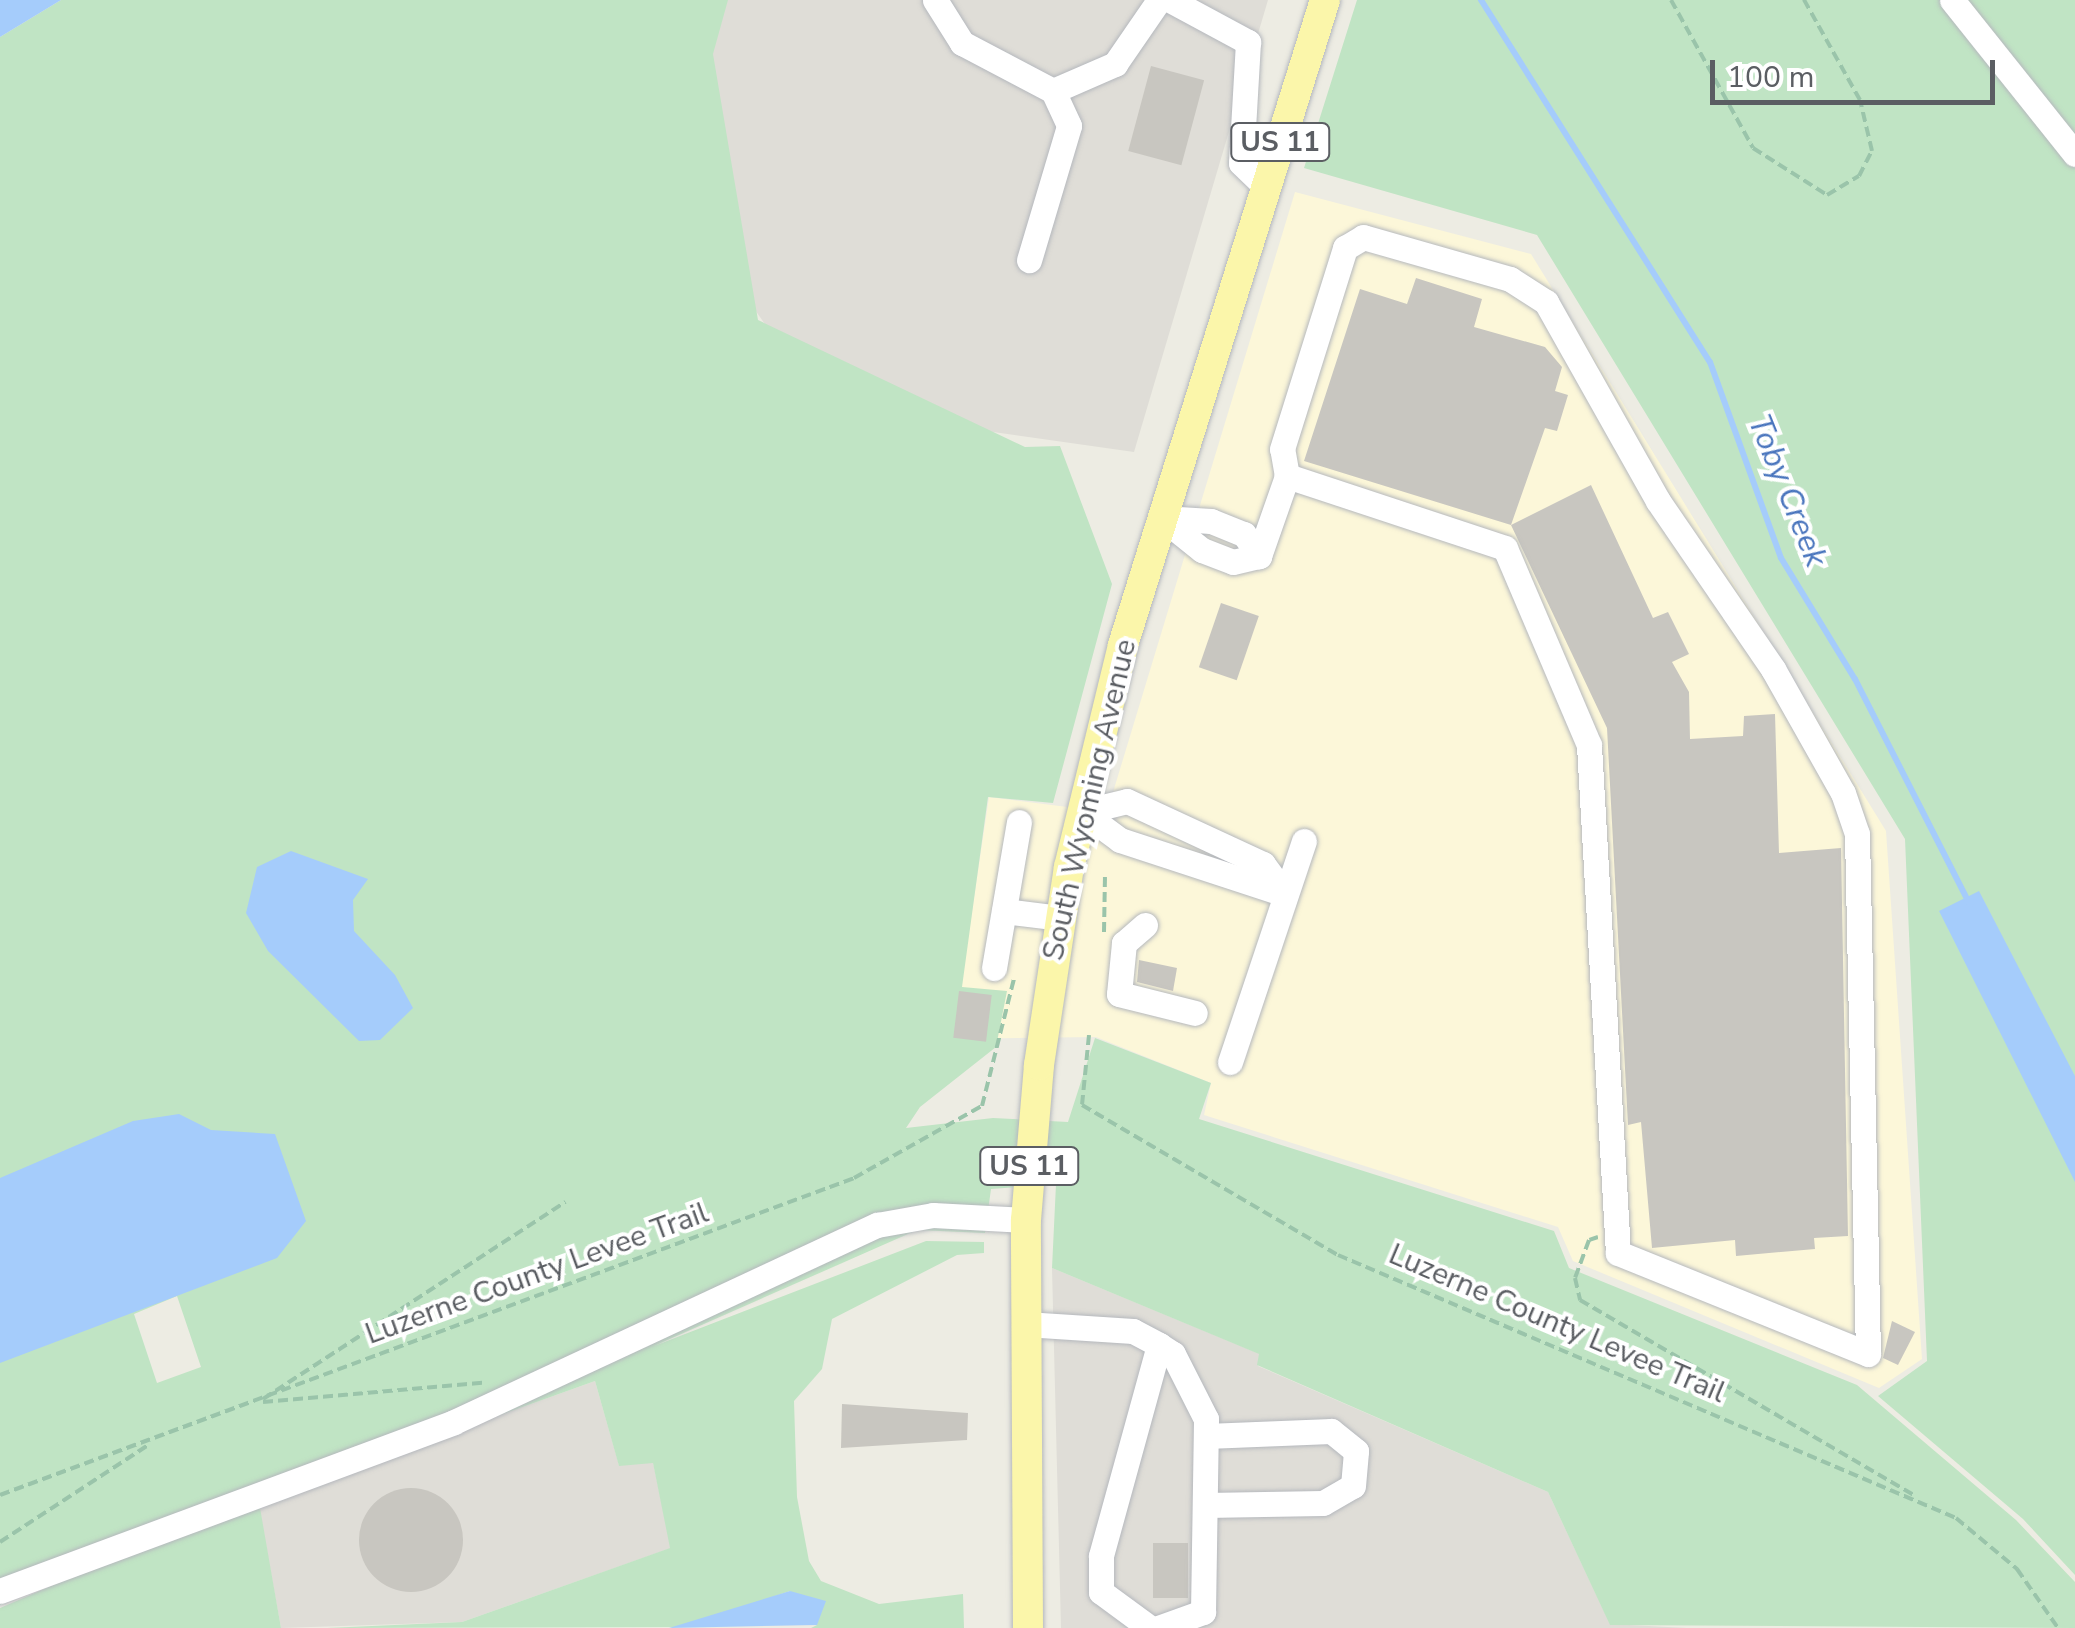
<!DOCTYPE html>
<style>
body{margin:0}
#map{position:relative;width:2075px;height:1628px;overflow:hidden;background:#edece3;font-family:"Nunito Sans",sans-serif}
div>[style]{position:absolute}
.commercial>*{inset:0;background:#fcf7d9}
.industrial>*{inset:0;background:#dfddd7}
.green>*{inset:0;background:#c0e4c4}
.water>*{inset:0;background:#a5ccfb}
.stream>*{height:6px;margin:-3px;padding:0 3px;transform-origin:3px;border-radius:3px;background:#a5ccfb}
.building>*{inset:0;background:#c8c6c0;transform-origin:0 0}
.round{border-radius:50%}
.path>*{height:4px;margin-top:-2px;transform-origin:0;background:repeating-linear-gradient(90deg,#9ac4aa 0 10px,transparent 0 15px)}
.roads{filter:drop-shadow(0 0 2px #b5b8bd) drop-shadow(0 0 2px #b5b8bd)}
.minor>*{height:25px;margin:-12.5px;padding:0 12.5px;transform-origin:12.5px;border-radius:12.5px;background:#fff}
.major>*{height:30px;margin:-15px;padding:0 15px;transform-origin:15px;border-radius:15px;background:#fbf6aa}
span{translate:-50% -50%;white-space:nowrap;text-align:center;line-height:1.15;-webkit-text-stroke:8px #fff;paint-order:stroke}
.shield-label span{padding:2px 8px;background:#fff;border:2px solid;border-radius:8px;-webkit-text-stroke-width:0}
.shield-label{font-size:28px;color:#5b5e63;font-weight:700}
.street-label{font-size:30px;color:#5b5e63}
.water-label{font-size:32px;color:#4975bd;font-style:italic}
.scale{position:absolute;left:1710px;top:60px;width:285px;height:45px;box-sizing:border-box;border:5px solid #5b5e63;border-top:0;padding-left:12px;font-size:30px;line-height:35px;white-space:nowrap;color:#5b5e63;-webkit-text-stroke:8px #fff;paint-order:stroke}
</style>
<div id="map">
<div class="commercial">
<i style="clip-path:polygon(1295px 192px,1531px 254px,1886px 831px,1922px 1359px,1879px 1388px,1573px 1261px,1558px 1227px,1204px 1115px,1211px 1083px,1096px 1037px,953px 1039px,989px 797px,1107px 812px)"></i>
</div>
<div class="industrial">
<i style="clip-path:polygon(697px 0,1268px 0,1134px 452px,958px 427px,776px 340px,709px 244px)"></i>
<i style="clip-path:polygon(1052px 1268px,1260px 1354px,1258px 1366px,1548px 1492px,1610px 1624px,1687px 1628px,1061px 1628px)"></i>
<i style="clip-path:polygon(595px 1381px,619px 1465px,653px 1462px,671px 1548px,462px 1622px,281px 1628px,258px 1502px)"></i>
</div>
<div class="green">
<i style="clip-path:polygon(evenodd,61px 0,728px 0,713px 54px,758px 320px,1025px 447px,1060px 446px,1112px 584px,1053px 803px,988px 797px,962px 987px,1007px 991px,996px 1047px,920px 1107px,906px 1128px,993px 1118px,1068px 1122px,1095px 1038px,1211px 1083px,1199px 1119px,1554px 1231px,1569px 1268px,1857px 1385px,2016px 1520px,2075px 1582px,2075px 1628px,1610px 1625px,1548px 1492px,1257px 1365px,1259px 1354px,1052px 1268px,1056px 1184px,991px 1189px,985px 1233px,917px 1230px,654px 1346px,926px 1241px,984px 1242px,984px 1253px,957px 1255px,832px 1319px,822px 1369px,794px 1401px,797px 1497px,809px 1561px,821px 1581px,879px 1604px,963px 1594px,964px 1628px,811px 1628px,817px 1625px,790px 1591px,684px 1627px,327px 1628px,462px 1622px,670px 1548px,653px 1463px,619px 1466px,595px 1381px,259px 1502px,281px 1628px,0 1628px,0 1608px,93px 1568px,0 1605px,0 37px,61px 0,177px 1296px,201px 1367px,157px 1383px,134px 1314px,177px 1296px)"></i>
<i style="clip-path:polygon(1357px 0,2075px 0,2075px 1575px,2023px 1519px,1878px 1396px,1927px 1361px,1905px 839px,1537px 235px,1304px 168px)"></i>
</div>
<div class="water">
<i style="clip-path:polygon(0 0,61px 0,0 37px)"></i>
<i style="clip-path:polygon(291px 851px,368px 879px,353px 900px,354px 931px,395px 975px,413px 1008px,380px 1040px,359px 1041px,268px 951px,246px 913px,257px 867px)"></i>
<i style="clip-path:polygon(1979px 891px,2075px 1076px,2075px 1182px,1939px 911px)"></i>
<i style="clip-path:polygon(179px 1114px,211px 1130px,275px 1134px,306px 1221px,277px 1258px,0 1363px,0 1178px,133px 1121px)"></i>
<i style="clip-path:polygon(790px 1591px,826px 1601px,817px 1625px,669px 1628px)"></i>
</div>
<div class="stream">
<i style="left:1481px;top:0;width:428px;rotate:57.7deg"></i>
<i style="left:1710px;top:362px;width:208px;rotate:70.1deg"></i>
<i style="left:1781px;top:558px;width:142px;rotate:58.6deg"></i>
<i style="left:1855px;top:679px;width:254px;rotate:63deg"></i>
</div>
<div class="building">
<i style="left:1151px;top:66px;width:55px;height:88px;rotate:15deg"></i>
<i style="clip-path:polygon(1416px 278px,1482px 299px,1474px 327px,1545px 347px,1562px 367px,1555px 391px,1568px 395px,1557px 431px,1545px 428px,1511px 525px,1304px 461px,1360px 289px,1407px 304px)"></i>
<i style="clip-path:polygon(1591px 485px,1653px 618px,1668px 612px,1689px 654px,1672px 662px,1689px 692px,1690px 739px,1743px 736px,1744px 716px,1775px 714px,1779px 853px,1841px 848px,1848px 1236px,1814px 1238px,1815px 1249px,1736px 1256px,1735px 1240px,1652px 1248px,1641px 1122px,1628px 1125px,1607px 728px,1511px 525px)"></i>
<i style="left:1221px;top:603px;width:40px;height:68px;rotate:19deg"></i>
<i style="clip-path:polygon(1139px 960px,1177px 968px,1173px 991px,1137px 982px)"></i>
<i style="left:959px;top:991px;width:33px;height:47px;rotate:7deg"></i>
<i style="clip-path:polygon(1892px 1321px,1915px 1332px,1898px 1365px,1883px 1358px)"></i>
<i style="clip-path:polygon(842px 1404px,968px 1413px,967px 1440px,841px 1448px)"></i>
<i class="round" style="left:359px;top:1488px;width:104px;height:104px"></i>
<i style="left:1153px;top:1543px;width:35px;height:55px"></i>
</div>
<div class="path">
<i style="left:1671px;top:0;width:169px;rotate:61deg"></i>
<i style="left:1753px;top:148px;width:88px;rotate:32.4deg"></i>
<i style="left:1827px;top:195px;width:37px;rotate:-31deg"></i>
<i style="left:1859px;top:176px;width:28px;rotate:-63deg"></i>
<i style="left:1872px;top:151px;width:52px;rotate:-103.2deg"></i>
<i style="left:1860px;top:100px;width:115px;rotate:-119.2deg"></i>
<i style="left:1104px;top:932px;width:56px;rotate:-89deg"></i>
<i style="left:1089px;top:1035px;width:70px;rotate:95.7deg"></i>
<i style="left:1082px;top:1105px;width:297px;rotate:30.4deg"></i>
<i style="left:1338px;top:1255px;width:672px;rotate:23.05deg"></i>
<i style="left:1956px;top:1518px;width:80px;rotate:39.9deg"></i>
<i style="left:2017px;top:1569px;width:72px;rotate:55.2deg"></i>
<i style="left:1598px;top:1237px;width:9px;rotate:162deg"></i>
<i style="left:1589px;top:1240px;width:40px;rotate:110.2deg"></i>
<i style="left:1575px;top:1278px;width:23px;rotate:77deg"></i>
<i style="left:1580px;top:1300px;width:387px;rotate:30.3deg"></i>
<i style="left:263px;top:1399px;width:361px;rotate:-33.1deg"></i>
<i style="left:263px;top:1402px;width:220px;rotate:-5deg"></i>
<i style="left:0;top:1495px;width:911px;rotate:-20.36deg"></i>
<i style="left:854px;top:1178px;width:147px;rotate:-29.4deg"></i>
<i style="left:982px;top:1106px;width:131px;rotate:-75.9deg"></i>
<i style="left:0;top:1542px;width:179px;rotate:-33.2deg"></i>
</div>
<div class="roads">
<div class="minor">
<i style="left:935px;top:0;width:51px;rotate:57.9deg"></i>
<i style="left:962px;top:43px;width:103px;rotate:27.8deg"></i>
<i style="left:1053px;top:91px;width:38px;rotate:65deg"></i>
<i style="left:1069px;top:126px;width:140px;rotate:106.6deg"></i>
<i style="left:1170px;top:0;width:89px;rotate:28.3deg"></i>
<i style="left:1248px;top:42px;width:121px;rotate:93.3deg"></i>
<i style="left:1241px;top:163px;width:35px;rotate:44deg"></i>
<i style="left:1952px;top:0;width:197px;rotate:51.4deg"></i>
<i style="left:1053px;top:91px;width:68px;rotate:-23.5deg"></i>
<i style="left:1115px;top:64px;width:78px;rotate:-55.5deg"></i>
<i style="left:1162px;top:518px;width:49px;rotate:3.5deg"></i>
<i style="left:1211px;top:521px;width:35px;rotate:22deg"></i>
<i style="left:1244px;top:534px;width:27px;rotate:56deg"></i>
<i style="left:1162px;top:518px;width:51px;rotate:38.7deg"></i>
<i style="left:1202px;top:550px;width:33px;rotate:21deg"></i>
<i style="left:1233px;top:562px;width:27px;rotate:-13deg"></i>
<i style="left:1259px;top:556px;width:85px;rotate:-70.7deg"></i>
<i style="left:1287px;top:476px;width:27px;rotate:-100deg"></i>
<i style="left:1282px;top:449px;width:211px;rotate:-72.6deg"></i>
<i style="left:1345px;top:248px;width:21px;rotate:-31deg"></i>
<i style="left:1363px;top:237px;width:153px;rotate:15.9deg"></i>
<i style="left:1510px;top:279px;width:43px;rotate:32.6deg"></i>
<i style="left:1546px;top:302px;width:228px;rotate:60.6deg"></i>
<i style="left:1658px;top:501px;width:204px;rotate:55.6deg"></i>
<i style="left:1773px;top:669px;width:142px;rotate:60.6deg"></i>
<i style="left:1843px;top:793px;width:43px;rotate:71.1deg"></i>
<i style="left:1857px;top:834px;width:520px;rotate:88.79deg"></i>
<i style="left:1868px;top:1354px;width:270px;rotate:-158deg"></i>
<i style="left:1618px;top:1253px;width:509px;rotate:-93.27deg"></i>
<i style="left:1589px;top:745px;width:214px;rotate:-113.1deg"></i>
<i style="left:1505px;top:548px;width:230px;rotate:-161.7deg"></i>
<i style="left:1127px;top:801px;width:150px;rotate:24.9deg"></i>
<i style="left:1263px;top:864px;width:37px;rotate:54deg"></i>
<i style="left:1285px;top:894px;width:174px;rotate:-161.9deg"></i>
<i style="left:1120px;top:840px;width:47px;rotate:-143.6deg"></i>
<i style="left:1082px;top:812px;width:46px;rotate:-13.7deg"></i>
<i style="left:1004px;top:911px;width:56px;rotate:7.1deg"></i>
<i style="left:1145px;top:925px;width:28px;rotate:139deg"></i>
<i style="left:1124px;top:943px;width:51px;rotate:95.6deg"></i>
<i style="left:1119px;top:994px;width:78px;rotate:14deg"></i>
<i style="left:994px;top:968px;width:148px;rotate:-80.3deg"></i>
<i style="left:1230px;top:1062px;width:233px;rotate:-71.5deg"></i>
<i style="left:1025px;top:1324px;width:108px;rotate:3.7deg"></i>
<i style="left:1133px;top:1331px;width:30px;rotate:28deg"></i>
<i style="left:1159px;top:1345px;width:219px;rotate:105.4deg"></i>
<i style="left:1101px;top:1556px;width:36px;rotate:90deg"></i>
<i style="left:1101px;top:1592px;width:61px;rotate:36.3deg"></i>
<i style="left:1205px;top:1505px;width:118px;rotate:-1deg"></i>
<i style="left:1323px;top:1503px;width:34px;rotate:-30deg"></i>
<i style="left:1353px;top:1486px;width:35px;rotate:-85deg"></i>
<i style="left:1356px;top:1451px;width:32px;rotate:-141deg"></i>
<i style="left:1331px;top:1431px;width:125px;rotate:177.7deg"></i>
<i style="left:0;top:1591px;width:484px;rotate:-20.4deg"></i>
<i style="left:454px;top:1422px;width:467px;rotate:-25deg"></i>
<i style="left:877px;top:1225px;width:57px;rotate:-10.1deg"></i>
<i style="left:933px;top:1215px;width:93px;rotate:3.1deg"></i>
<i style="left:1158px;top:1628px;width:48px;rotate:-19.6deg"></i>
<i style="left:1203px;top:1612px;width:193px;rotate:-89.1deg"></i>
<i style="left:1206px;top:1419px;width:73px;rotate:-116.9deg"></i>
<i style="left:1173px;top:1354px;width:17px;rotate:-147deg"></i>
</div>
<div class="major">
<i style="left:1028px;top:1628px;width:408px;rotate:-90.3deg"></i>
<i style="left:1026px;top:1220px;width:156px;rotate:-85.2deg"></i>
<i style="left:1039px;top:1065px;width:200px;rotate:-81.4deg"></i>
<i style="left:1069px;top:867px;width:228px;rotate:-76.3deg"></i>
<i style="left:1123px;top:645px;width:676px;rotate:-72.61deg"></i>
</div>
</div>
<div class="shield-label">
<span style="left:1280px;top:142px">US 11</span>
<span style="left:1029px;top:1166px">US 11</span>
</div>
<div class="street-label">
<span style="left:1090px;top:800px;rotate:-77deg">South Wyoming Avenue</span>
<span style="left:537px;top:1274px;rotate:-20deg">Luzerne County Levee Trail</span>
<span style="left:1557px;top:1324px;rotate:23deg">Luzerne County Levee Trail</span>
</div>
<div class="water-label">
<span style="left:1787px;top:491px;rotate:68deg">Toby Creek</span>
</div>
<div class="scale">100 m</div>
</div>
